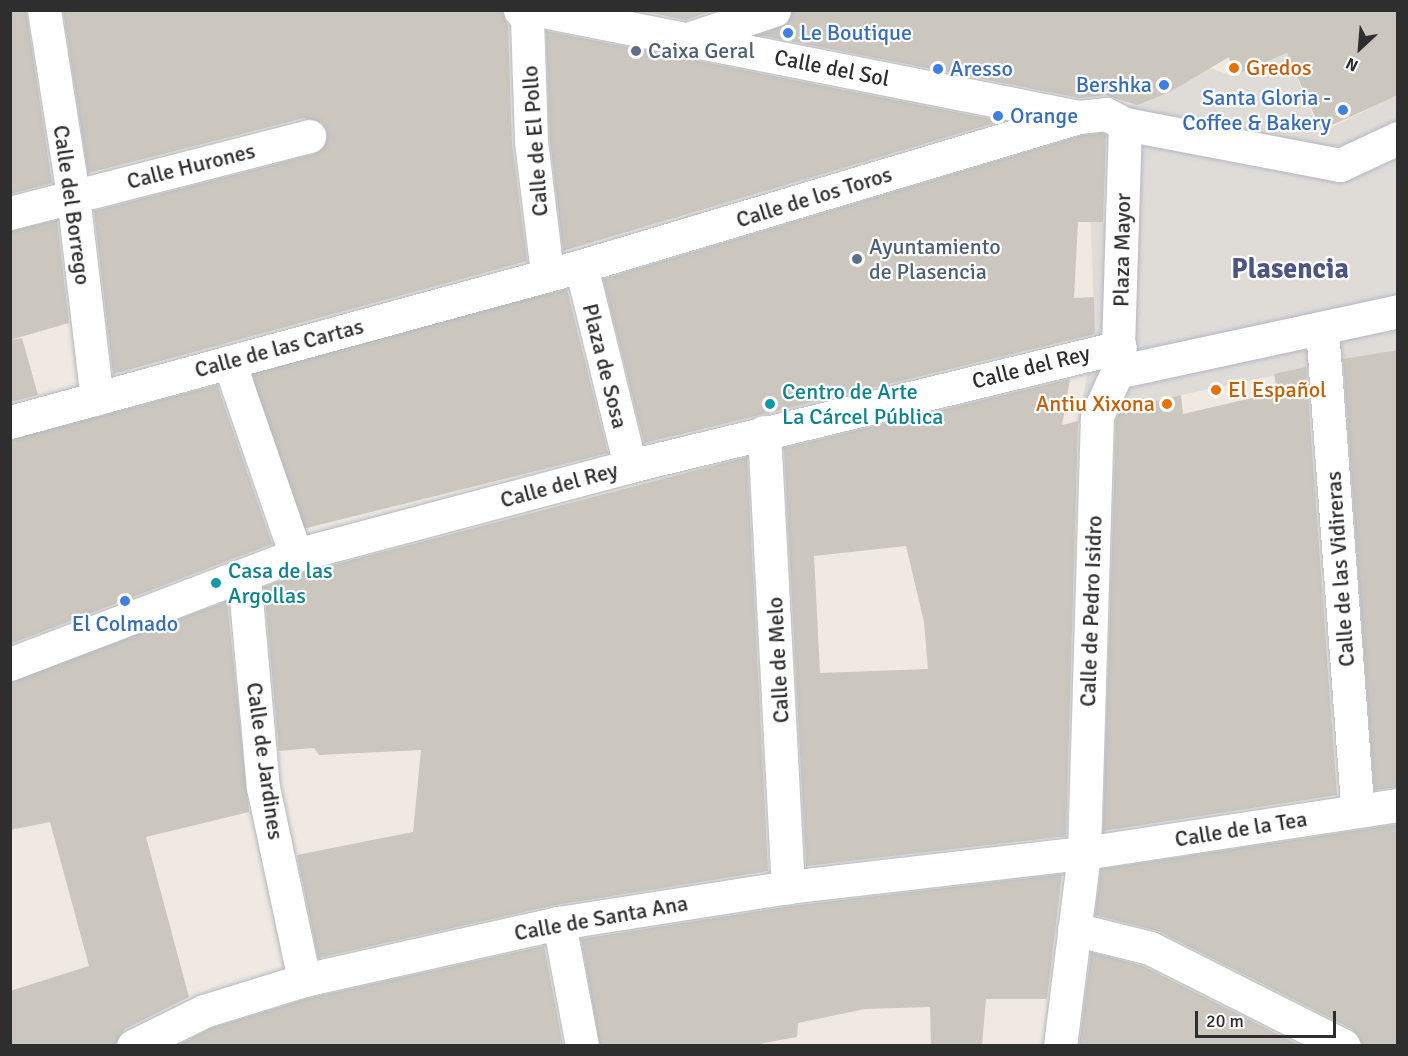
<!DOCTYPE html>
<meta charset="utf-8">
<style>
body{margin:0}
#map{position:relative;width:1408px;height:1056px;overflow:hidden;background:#efe9e1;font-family:Signika,sans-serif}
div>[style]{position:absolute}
.plaza>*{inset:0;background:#dfdcd8}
.building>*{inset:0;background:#cbc7bf;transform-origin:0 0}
.roads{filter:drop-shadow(0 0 2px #b4b7c1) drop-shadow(0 0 2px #b4b7c1)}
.minor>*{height:33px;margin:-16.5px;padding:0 16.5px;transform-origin:16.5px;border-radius:16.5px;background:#fff}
.dots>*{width:16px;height:16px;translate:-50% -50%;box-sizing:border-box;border:3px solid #fff;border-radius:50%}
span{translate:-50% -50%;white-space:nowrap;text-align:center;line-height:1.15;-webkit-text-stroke:4.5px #fff;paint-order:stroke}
.shop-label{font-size:22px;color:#366cbe}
.left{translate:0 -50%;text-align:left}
.right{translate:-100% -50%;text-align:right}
.service-label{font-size:22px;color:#4e5e75}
.street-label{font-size:22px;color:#2e2e2e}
.food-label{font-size:22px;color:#c56008}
.culture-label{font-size:22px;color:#0d838f}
.district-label{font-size:28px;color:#4d5680;font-weight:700}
.frame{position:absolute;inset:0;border:12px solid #2e2e2e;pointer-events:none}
.north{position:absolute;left:1330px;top:18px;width:60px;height:60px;-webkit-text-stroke:4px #fff;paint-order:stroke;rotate:206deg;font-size:16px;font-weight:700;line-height:24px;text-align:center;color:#2e2e2e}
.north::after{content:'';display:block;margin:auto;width:21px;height:27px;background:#2e2e2e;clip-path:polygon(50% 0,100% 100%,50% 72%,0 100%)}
.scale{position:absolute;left:1195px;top:1011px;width:141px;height:27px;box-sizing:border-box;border:3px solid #2e2e2e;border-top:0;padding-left:8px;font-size:18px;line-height:21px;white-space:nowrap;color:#2e2e2e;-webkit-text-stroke:4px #fff;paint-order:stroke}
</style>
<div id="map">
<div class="plaza">
<i style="clip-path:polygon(1287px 53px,1320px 133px,1397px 95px,1397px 350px,1181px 395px,1078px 423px,1095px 334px,1090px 209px,1099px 208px,1099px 222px,1111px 222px,1106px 209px,1107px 136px,1122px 107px,1166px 94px,1210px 68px,1233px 76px)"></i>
</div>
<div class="building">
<i style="clip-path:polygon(10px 10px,26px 10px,52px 183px,10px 194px)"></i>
<i style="clip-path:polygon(63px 10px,502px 10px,508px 26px,512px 143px,527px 261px,113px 374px,94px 211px,314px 154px,322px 149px,327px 132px,322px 123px,304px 118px,88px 173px)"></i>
<i style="clip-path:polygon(637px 10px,714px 10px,686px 20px)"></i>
<i style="clip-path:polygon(792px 10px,1398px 10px,1398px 95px,1321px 130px,1287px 53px,1233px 76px,1229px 57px,1170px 92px,1137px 105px,1105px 95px,1080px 98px,759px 35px,788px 23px)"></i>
<i style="clip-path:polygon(546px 31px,1001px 121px,563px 251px,550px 140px)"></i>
<i style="clip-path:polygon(1102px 133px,1106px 135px,1103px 222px,1078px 222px,1074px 298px,1094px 297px,1095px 334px,644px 443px,603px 279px,1083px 135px)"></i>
<i style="clip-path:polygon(57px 220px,69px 323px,10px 340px,10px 231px)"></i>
<i style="left:567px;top:289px;width:169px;height:326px;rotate:76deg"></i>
<i style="clip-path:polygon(22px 338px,38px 395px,10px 402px,10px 340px)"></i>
<i style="clip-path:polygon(1398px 350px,1398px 787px,1374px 790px,1343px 359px)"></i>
<i style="clip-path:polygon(1306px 367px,1337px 795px,1103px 831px,1116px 420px,1120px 410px,1181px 395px,1183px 414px,1277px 392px,1274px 374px)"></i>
<i style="clip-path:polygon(evenodd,1070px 379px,1062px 425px,1078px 421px,1066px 836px,806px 866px,784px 448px,1070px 379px,906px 546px,924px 622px,928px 669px,820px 673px,814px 556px,906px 546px)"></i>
<i style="clip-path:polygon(217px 385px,272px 544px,10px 644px,10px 440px)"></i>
<i style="clip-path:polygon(747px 457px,768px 871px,555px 905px,318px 958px,297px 855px,413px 832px,421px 750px,319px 755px,314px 748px,279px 751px,264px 587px,302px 573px)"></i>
<i style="clip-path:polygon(227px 601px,249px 812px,146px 837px,189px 997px,125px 1029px,114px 1046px,10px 1046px,10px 991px,89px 966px,50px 822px,10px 830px,10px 682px)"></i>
<i style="clip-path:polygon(1398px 824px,1398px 1046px,1363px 1046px,1352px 1029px,1158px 931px,1095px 915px,1101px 869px)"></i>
<i style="clip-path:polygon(1062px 874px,1047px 999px,986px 999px,982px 1046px,931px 1046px,930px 1007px,865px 1009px,798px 1023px,797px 1037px,749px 1046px,600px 1046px,581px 939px,791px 906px)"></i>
<i style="clip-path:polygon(544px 946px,563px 1046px,176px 1046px,211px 1028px,309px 998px)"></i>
<i style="clip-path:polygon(1091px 952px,1143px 966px,1301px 1046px,1079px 1046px)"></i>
</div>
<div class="roads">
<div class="minor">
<i style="left:44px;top:10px;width:188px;rotate:81.1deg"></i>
<i style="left:73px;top:196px;width:204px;rotate:83.3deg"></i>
<i style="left:520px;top:10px;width:11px;rotate:52deg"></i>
<i style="left:527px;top:19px;width:122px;rotate:88.1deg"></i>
<i style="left:531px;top:141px;width:134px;rotate:83.1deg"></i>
<i style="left:538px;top:10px;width:551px;rotate:11.19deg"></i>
<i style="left:1079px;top:117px;width:27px;rotate:-6deg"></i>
<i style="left:1106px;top:114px;width:21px;rotate:28deg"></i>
<i style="left:688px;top:39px;width:91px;rotate:-18.6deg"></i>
<i style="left:1398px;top:138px;width:64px;rotate:155deg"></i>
<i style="left:1340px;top:165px;width:219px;rotate:-169.2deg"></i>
<i style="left:1125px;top:124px;width:248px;rotate:91.8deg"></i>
<i style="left:1117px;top:372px;width:288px;rotate:-12.2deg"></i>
<i style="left:10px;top:213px;width:309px;rotate:-14.4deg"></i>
<i style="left:581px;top:266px;width:206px;rotate:76.2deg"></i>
<i style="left:1322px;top:328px;width:482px;rotate:85.8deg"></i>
<i style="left:229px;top:362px;width:204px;rotate:70.9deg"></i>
<i style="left:10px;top:422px;width:592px;rotate:-15.28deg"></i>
<i style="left:581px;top:266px;width:520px;rotate:-16.66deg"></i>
<i style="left:764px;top:432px;width:456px;rotate:87deg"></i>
<i style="left:244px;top:576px;width:212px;rotate:84.9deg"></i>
<i style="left:263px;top:787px;width:197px;rotate:78deg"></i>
<i style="left:10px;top:664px;width:306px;rotate:-20.9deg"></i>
<i style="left:296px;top:555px;width:346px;rotate:-14.9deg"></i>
<i style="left:630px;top:466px;width:504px;rotate:-13.65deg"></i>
<i style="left:559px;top:923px;width:125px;rotate:79.4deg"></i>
<i style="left:1074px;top:929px;width:78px;rotate:14deg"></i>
<i style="left:1150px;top:948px;width:217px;rotate:26.8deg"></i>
<i style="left:133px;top:1046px;width:79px;rotate:-26.2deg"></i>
<i style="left:204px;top:1011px;width:105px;rotate:-17.2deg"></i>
<i style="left:304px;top:980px;width:261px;rotate:-12.6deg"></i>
<i style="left:559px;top:923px;width:232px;rotate:-8.9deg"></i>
<i style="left:788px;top:887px;width:298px;rotate:-6.6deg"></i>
<i style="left:1084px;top:853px;width:318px;rotate:-8.7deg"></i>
<i style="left:1060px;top:1046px;width:194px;rotate:-82.9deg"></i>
<i style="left:1084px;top:853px;width:437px;rotate:-88.3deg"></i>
<i style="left:1097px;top:416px;width:48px;rotate:-65.6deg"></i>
</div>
</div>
<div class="dots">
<i style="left:788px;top:33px;background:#3f7fe0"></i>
<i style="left:636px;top:51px;background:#5c6f8a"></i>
<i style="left:1234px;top:68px;background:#e8710a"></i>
<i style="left:938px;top:69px;background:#3f7fe0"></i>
<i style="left:1164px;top:85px;background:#3f7fe0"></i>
<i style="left:1343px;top:110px;background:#3f7fe0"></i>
<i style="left:998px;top:116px;background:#3f7fe0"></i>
<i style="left:857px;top:259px;background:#5c6f8a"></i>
<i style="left:1216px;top:390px;background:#e8710a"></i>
<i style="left:770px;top:404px;background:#0f9aa8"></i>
<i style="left:1167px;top:404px;background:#e8710a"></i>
<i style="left:216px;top:583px;background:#0f9aa8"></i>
<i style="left:125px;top:601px;background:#3f7fe0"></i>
</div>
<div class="shop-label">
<span class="left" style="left:800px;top:33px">Le Boutique</span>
<span class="left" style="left:950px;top:69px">Aresso</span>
<span class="right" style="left:1152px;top:85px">Bershka</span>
<span class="right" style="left:1331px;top:110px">Santa Gloria -<br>Coffee &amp; Bakery</span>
<span class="left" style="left:1010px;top:116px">Orange</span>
<span style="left:125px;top:624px">El Colmado</span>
</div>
<div class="service-label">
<span class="left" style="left:648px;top:51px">Caixa Geral</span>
<span class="left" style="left:869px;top:259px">Ayuntamiento<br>de Plasencia</span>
</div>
<div class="street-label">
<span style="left:832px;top:68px;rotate:11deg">Calle del Sol</span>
<span style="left:535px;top:141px;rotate:-94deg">Calle de El Pollo</span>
<span style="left:191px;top:166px;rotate:-14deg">Calle Hurones</span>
<span style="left:814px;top:197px;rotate:-17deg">Calle de los Toros</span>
<span style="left:72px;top:205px;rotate:82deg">Calle del Borrego</span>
<span style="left:1122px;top:250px;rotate:-89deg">Plaza Mayor</span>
<span style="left:279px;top:348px;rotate:-15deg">Calle de las Cartas</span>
<span style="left:605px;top:366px;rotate:76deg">Plaza de Sosa</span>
<span style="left:1031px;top:367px;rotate:-14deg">Calle del Rey</span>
<span style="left:559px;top:485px;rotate:-15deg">Calle del Rey</span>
<span style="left:1340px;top:569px;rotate:-94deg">Calle de las Vidireras</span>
<span style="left:1091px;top:611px;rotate:-88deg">Calle de Pedro Isidro</span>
<span style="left:778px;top:660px;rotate:-93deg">Calle de Melo</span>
<span style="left:265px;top:761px;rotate:82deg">Calle de Jardines</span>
<span style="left:1241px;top:829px;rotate:-9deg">Calle de la Tea</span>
<span style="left:601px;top:918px;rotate:-10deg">Calle de Santa Ana</span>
</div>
<div class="food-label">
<span class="left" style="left:1246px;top:68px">Gredos</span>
<span class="left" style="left:1228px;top:390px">El Español</span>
<span class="right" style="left:1155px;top:404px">Antiu Xixona</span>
</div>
<div class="culture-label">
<span class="left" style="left:782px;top:404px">Centro de Arte<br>La Cárcel Pública</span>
<span class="left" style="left:228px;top:583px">Casa de las<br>Argollas</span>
</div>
<div class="district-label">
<span style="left:1290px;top:269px">Plasencia</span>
</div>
<div class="frame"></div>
<div class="north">N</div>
<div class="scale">20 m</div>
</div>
